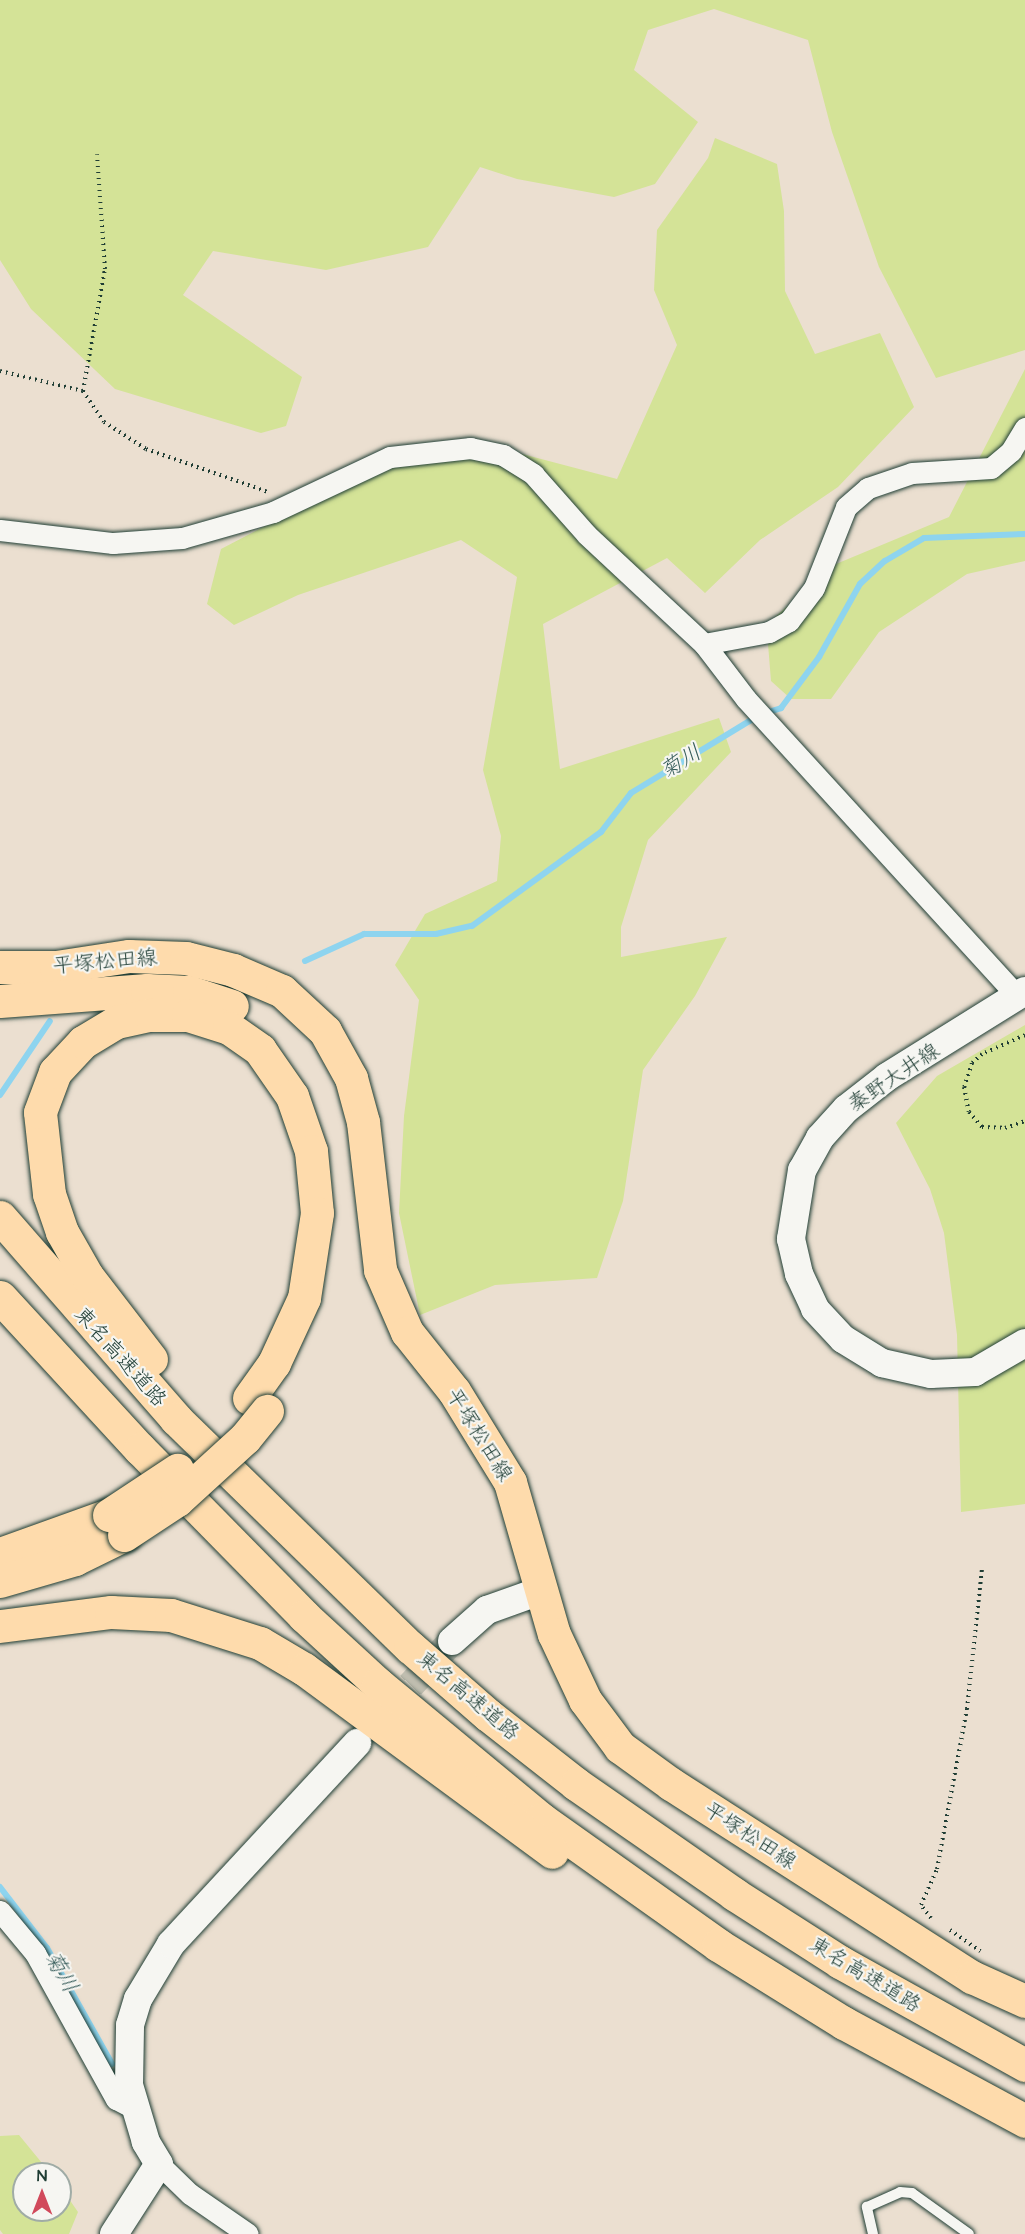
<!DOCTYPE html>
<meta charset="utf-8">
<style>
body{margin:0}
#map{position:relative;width:1025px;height:2234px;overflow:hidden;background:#ebdfd0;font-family:"Architects Daughter","Klee One",sans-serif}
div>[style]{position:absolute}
.green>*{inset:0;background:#d4e397}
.stream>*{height:6px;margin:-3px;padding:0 3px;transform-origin:3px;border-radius:3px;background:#8ed4ef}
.secondary-tunnel>*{height:28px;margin-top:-14px;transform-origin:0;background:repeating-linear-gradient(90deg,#c2bfb1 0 28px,transparent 0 42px)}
.path>*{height:4px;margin-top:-2px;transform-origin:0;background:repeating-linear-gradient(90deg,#1f3d34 0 1.5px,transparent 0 6px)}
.roads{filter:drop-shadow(0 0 2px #1f3d34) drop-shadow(0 0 2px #1f3d34)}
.lane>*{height:10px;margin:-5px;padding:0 5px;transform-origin:5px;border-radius:5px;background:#f6f6f2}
.street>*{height:21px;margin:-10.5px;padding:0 10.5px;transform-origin:10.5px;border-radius:10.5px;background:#f6f6f2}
.secondary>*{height:28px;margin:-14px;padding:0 14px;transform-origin:14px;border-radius:14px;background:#f6f6f2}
.primary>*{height:33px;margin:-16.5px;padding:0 16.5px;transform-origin:16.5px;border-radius:16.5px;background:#fedbac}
.highway>*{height:33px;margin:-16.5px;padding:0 16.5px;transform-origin:16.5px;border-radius:16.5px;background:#fedbac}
.bridges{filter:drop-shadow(0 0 2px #1f3d34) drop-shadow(0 0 2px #1f3d34)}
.highway-bridge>*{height:33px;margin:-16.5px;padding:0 16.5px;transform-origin:16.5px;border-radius:16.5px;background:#fedbac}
span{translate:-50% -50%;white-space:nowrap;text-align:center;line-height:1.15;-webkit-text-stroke:4.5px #f6f6f2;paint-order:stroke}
.street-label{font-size:21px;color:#1f3d34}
.water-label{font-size:22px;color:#355b59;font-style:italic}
.north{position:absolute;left:12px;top:2162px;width:60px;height:60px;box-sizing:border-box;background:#f6f6f2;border:2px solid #a0aca6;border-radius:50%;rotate:0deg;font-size:16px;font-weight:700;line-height:24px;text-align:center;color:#1f3d34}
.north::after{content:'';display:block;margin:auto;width:21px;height:27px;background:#d1495b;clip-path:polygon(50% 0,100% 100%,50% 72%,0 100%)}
</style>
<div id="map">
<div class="green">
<i style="clip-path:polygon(0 0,1025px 0,1025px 350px,936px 378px,879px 267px,832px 132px,808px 40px,714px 9px,648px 30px,634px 70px,698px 122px,655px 184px,614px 197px,517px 179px,480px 167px,428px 247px,326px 270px,213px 251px,183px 295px,302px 377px,286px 426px,261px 433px,115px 389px,31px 309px,0 260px)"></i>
<i style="clip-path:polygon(715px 138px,777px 164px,784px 211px,785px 291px,815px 354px,880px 333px,914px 407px,838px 487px,760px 540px,705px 593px,667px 558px,543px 624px,560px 769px,719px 718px,731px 752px,648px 840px,621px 927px,621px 957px,727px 937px,695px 996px,643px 1070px,623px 1201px,597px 1278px,495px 1285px,420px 1315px,399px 1213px,404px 1116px,419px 1000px,395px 965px,425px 914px,497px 881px,501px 836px,483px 770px,517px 577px,461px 540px,298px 595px,234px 625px,207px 604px,221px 549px,403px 454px,507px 450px,617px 479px,677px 345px,654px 290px,657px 230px,708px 158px)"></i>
<i style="clip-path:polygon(1025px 369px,1025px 561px,967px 574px,879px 632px,831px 699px,791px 699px,771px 681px,768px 644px,776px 616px,836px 564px,949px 517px)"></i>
<i style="clip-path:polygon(1025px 1025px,1025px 1504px,961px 1512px,957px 1335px,944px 1233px,930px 1189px,896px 1123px,937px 1076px)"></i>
<i style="clip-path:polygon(19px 2135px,51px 2174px,24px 2174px,24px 2210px,60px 2210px,60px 2186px,78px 2212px,69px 2234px,3px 2234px,0 2230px,0 2136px)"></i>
</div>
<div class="stream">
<i style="left:765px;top:713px;width:17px;rotate:-17deg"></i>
<i style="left:781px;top:708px;width:64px;rotate:-53.3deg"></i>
<i style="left:819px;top:657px;width:84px;rotate:-60.7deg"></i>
<i style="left:860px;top:584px;width:34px;rotate:-43deg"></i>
<i style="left:885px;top:561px;width:45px;rotate:-30.5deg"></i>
<i style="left:924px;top:538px;width:101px;rotate:-2.3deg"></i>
<i style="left:305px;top:961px;width:65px;rotate:-24.6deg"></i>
<i style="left:364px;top:934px;width:72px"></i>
<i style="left:436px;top:934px;width:37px;rotate:-13deg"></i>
<i style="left:472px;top:926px;width:160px;rotate:-36.1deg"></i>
<i style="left:601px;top:832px;width:49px;rotate:-52.4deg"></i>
<i style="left:631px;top:793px;width:146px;rotate:-31.3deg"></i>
<i style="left:0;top:1095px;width:89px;rotate:-56deg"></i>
<i style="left:0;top:1887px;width:77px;rotate:52.4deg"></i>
<i style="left:47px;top:1948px;width:133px;rotate:60.7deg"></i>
</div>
<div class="secondary-tunnel">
<i style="left:382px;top:1716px;width:103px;rotate:-47deg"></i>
</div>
<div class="path">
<i style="left:0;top:371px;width:85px;rotate:13.5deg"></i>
<i style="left:83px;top:391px;width:37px;rotate:56deg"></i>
<i style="left:104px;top:422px;width:50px;rotate:32.7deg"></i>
<i style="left:146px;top:449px;width:129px;rotate:19.4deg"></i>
<i style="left:83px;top:391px;width:124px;rotate:-79.8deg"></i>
<i style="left:105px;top:269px;width:115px;rotate:-94deg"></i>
<i style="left:1025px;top:1035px;width:47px;rotate:156.2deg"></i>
<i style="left:982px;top:1054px;width:13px;rotate:138deg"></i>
<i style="left:972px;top:1063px;width:25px;rotate:108deg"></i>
<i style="left:964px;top:1087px;width:25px;rotate:79deg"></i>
<i style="left:969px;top:1112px;width:20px;rotate:49deg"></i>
<i style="left:982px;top:1127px;width:23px;rotate:2deg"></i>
<i style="left:1005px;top:1128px;width:21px;rotate:-19deg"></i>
<i style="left:931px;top:1918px;width:16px;rotate:-128deg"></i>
<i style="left:921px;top:1905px;width:39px;rotate:-66deg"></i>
<i style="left:937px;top:1869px;width:163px;rotate:-79.4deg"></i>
<i style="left:967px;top:1709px;width:141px;rotate:-83.9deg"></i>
<i style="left:950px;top:1930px;width:37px;rotate:35deg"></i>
</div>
<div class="roads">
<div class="lane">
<i style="left:873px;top:2234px;width:28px;rotate:-103deg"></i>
<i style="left:867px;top:2207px;width:36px;rotate:-24deg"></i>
<i style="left:900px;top:2192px;width:12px;rotate:5deg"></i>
<i style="left:912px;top:2193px;width:70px;rotate:35.7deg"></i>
</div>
<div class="street">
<i style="left:0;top:530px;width:114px;rotate:6.6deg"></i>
<i style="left:113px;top:543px;width:69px;rotate:-4.1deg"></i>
<i style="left:182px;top:538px;width:95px;rotate:-15.9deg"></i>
<i style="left:273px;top:512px;width:129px;rotate:-25.2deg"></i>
<i style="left:390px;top:457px;width:81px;rotate:-6.4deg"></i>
<i style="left:470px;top:448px;width:34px;rotate:12deg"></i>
<i style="left:503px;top:455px;width:36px;rotate:32deg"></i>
<i style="left:533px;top:474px;width:81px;rotate:48.5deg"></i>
<i style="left:587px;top:535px;width:160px;rotate:43deg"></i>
<i style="left:704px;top:644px;width:69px;rotate:52.6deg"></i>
<i style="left:746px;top:699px;width:402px;rotate:47.6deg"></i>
<i style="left:704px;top:644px;width:66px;rotate:-10.5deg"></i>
<i style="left:769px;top:632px;width:23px;rotate:-29deg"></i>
<i style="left:789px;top:621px;width:41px;rotate:-52.9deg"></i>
<i style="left:814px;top:588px;width:87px;rotate:-68.4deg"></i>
<i style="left:846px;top:507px;width:29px;rotate:-41deg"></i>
<i style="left:868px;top:488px;width:46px;rotate:-18.8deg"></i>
<i style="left:912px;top:473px;width:79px;rotate:-3.6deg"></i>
<i style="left:991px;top:468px;width:26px;rotate:-40deg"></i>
<i style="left:1011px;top:451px;width:27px;rotate:-59deg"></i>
<i style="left:0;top:1911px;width:55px;rotate:50.2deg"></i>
<i style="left:35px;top:1953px;width:167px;rotate:61deg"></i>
<i style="left:116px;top:2099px;width:20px;rotate:27deg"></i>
<i style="left:159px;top:2164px;width:43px;rotate:44.1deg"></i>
<i style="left:190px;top:2194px;width:70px;rotate:34.6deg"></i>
</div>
<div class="secondary">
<i style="left:1025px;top:991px;width:163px;rotate:148.1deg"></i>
<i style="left:887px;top:1077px;width:52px;rotate:142deg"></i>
<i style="left:846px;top:1109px;width:39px;rotate:132deg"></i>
<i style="left:820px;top:1138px;width:37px;rotate:119deg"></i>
<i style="left:802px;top:1170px;width:70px;rotate:99.1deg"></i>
<i style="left:791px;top:1239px;width:36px;rotate:77deg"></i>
<i style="left:799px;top:1274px;width:38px;rotate:65deg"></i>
<i style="left:815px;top:1309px;width:41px;rotate:47deg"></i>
<i style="left:843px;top:1339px;width:46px;rotate:31.6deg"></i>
<i style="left:882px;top:1363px;width:50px;rotate:12.7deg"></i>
<i style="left:931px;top:1374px;width:44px;rotate:-2.6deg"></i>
<i style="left:975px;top:1372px;width:58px;rotate:-30.1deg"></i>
<i style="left:452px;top:1641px;width:47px;rotate:-41.5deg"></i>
<i style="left:487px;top:1610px;width:56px;rotate:-19.7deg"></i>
<i style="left:114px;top:2234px;width:83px;rotate:-57.3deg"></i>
<i style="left:159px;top:2164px;width:26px;rotate:-121deg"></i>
<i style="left:146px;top:2142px;width:59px;rotate:-106.6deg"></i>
<i style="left:129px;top:2085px;width:60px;rotate:-89deg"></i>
<i style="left:130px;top:2025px;width:27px;rotate:-73deg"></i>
<i style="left:138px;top:1999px;width:64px;rotate:-59deg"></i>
<i style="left:171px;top:1944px;width:274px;rotate:-47.2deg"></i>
</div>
<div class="primary">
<i style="left:0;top:967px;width:56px"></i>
<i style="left:56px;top:967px;width:74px;rotate:-8.6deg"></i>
<i style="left:129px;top:956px;width:57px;rotate:2deg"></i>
<i style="left:186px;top:958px;width:49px;rotate:14.3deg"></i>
<i style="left:233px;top:970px;width:53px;rotate:23.2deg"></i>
<i style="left:282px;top:991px;width:59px;rotate:42.9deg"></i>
<i style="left:325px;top:1031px;width:54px;rotate:61deg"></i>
<i style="left:351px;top:1078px;width:46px;rotate:74.7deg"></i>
<i style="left:363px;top:1122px;width:149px;rotate:83.4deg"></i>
<i style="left:380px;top:1270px;width:68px;rotate:66.5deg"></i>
<i style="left:407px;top:1332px;width:75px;rotate:51.5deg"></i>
<i style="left:454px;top:1391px;width:107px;rotate:58.4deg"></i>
<i style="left:510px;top:1482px;width:158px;rotate:73.9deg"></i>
<i style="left:554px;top:1634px;width:73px;rotate:64.8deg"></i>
<i style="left:585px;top:1700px;width:59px;rotate:53.3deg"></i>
<i style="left:620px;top:1747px;width:63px;rotate:36deg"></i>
<i style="left:671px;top:1784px;width:358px;rotate:32.7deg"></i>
<i style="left:972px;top:1977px;width:58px;rotate:24.4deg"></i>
</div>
<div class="highway">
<i style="left:0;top:1001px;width:147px;rotate:-4.3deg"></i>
<i style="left:147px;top:990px;width:42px;rotate:2.7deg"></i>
<i style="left:189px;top:992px;width:45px;rotate:18deg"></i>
<i style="left:0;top:1217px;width:268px;rotate:48.9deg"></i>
<i style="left:176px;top:1419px;width:327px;rotate:44.3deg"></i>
<i style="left:410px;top:1647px;width:103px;rotate:41.1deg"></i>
<i style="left:488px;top:1715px;width:112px;rotate:38.1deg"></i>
<i style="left:576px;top:1784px;width:193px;rotate:34.8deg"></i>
<i style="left:734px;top:1894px;width:126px;rotate:32.7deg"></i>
<i style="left:840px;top:1962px;width:212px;rotate:29.1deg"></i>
<i style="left:0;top:1297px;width:207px;rotate:47.4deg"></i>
<i style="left:140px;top:1449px;width:234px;rotate:45.5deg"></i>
<i style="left:304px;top:1616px;width:100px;rotate:42.6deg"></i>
<i style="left:378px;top:1684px;width:212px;rotate:39.6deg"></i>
<i style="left:541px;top:1819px;width:217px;rotate:35.4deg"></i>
<i style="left:718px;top:1945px;width:148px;rotate:31.8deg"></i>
<i style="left:844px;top:2023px;width:206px;rotate:28.4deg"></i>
<i style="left:151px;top:1359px;width:105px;rotate:-127.6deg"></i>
<i style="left:87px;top:1276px;width:51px;rotate:-119.6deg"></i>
<i style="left:62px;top:1232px;width:40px;rotate:-108.9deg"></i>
<i style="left:49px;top:1194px;width:82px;rotate:-96.3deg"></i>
<i style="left:40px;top:1112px;width:43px;rotate:-69.4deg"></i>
<i style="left:55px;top:1072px;width:41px;rotate:-47deg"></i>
<i style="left:83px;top:1042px;width:39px;rotate:-31deg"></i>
<i style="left:116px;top:1022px;width:35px;rotate:-12deg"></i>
<i style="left:150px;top:1015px;width:38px"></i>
<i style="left:188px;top:1015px;width:43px;rotate:17.6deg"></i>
<i style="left:229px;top:1028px;width:38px;rotate:35deg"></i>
<i style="left:260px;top:1050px;width:56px;rotate:55.2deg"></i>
<i style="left:292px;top:1096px;width:58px;rotate:70.9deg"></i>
<i style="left:311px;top:1151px;width:62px;rotate:84.5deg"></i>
<i style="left:317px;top:1213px;width:86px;rotate:98.7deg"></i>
<i style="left:304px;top:1298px;width:72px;rotate:114.8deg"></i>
<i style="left:274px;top:1363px;width:43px;rotate:125.5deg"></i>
<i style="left:0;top:1554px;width:116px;rotate:-19.7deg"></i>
<i style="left:0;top:1581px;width:78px;rotate:-16.3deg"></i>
<i style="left:75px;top:1559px;width:55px;rotate:-26.1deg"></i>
<i style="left:0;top:1626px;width:112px;rotate:-7.2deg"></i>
<i style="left:111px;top:1612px;width:60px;rotate:2.9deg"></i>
<i style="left:171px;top:1615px;width:93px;rotate:17.5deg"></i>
<i style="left:260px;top:1643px;width:51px;rotate:30.6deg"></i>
<i style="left:304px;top:1669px;width:308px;rotate:36.4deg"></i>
</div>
</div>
<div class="bridges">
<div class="highway-bridge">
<i style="left:109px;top:1515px;width:82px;rotate:-33.5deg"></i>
<i style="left:124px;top:1535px;width:64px;rotate:-33.4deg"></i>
<i style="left:177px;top:1500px;width:92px;rotate:-42.4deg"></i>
<i style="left:245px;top:1438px;width:35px;rotate:-51deg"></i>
</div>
</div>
<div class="street-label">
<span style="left:105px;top:962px;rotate:-5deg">平塚松田線</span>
<span style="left:894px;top:1078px;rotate:-34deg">秦野大井線</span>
<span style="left:120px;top:1357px;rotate:48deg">東名高速道路</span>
<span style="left:479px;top:1435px;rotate:58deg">平塚松田線</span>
<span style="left:468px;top:1696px;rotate:40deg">東名高速道路</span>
<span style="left:750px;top:1836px;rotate:33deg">平塚松田線</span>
<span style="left:865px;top:1975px;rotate:31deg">東名高速道路</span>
</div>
<div class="water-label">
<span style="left:681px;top:762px;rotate:-32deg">菊川</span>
<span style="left:61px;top:1972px;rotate:60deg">菊川</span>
</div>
<div class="north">N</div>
</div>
